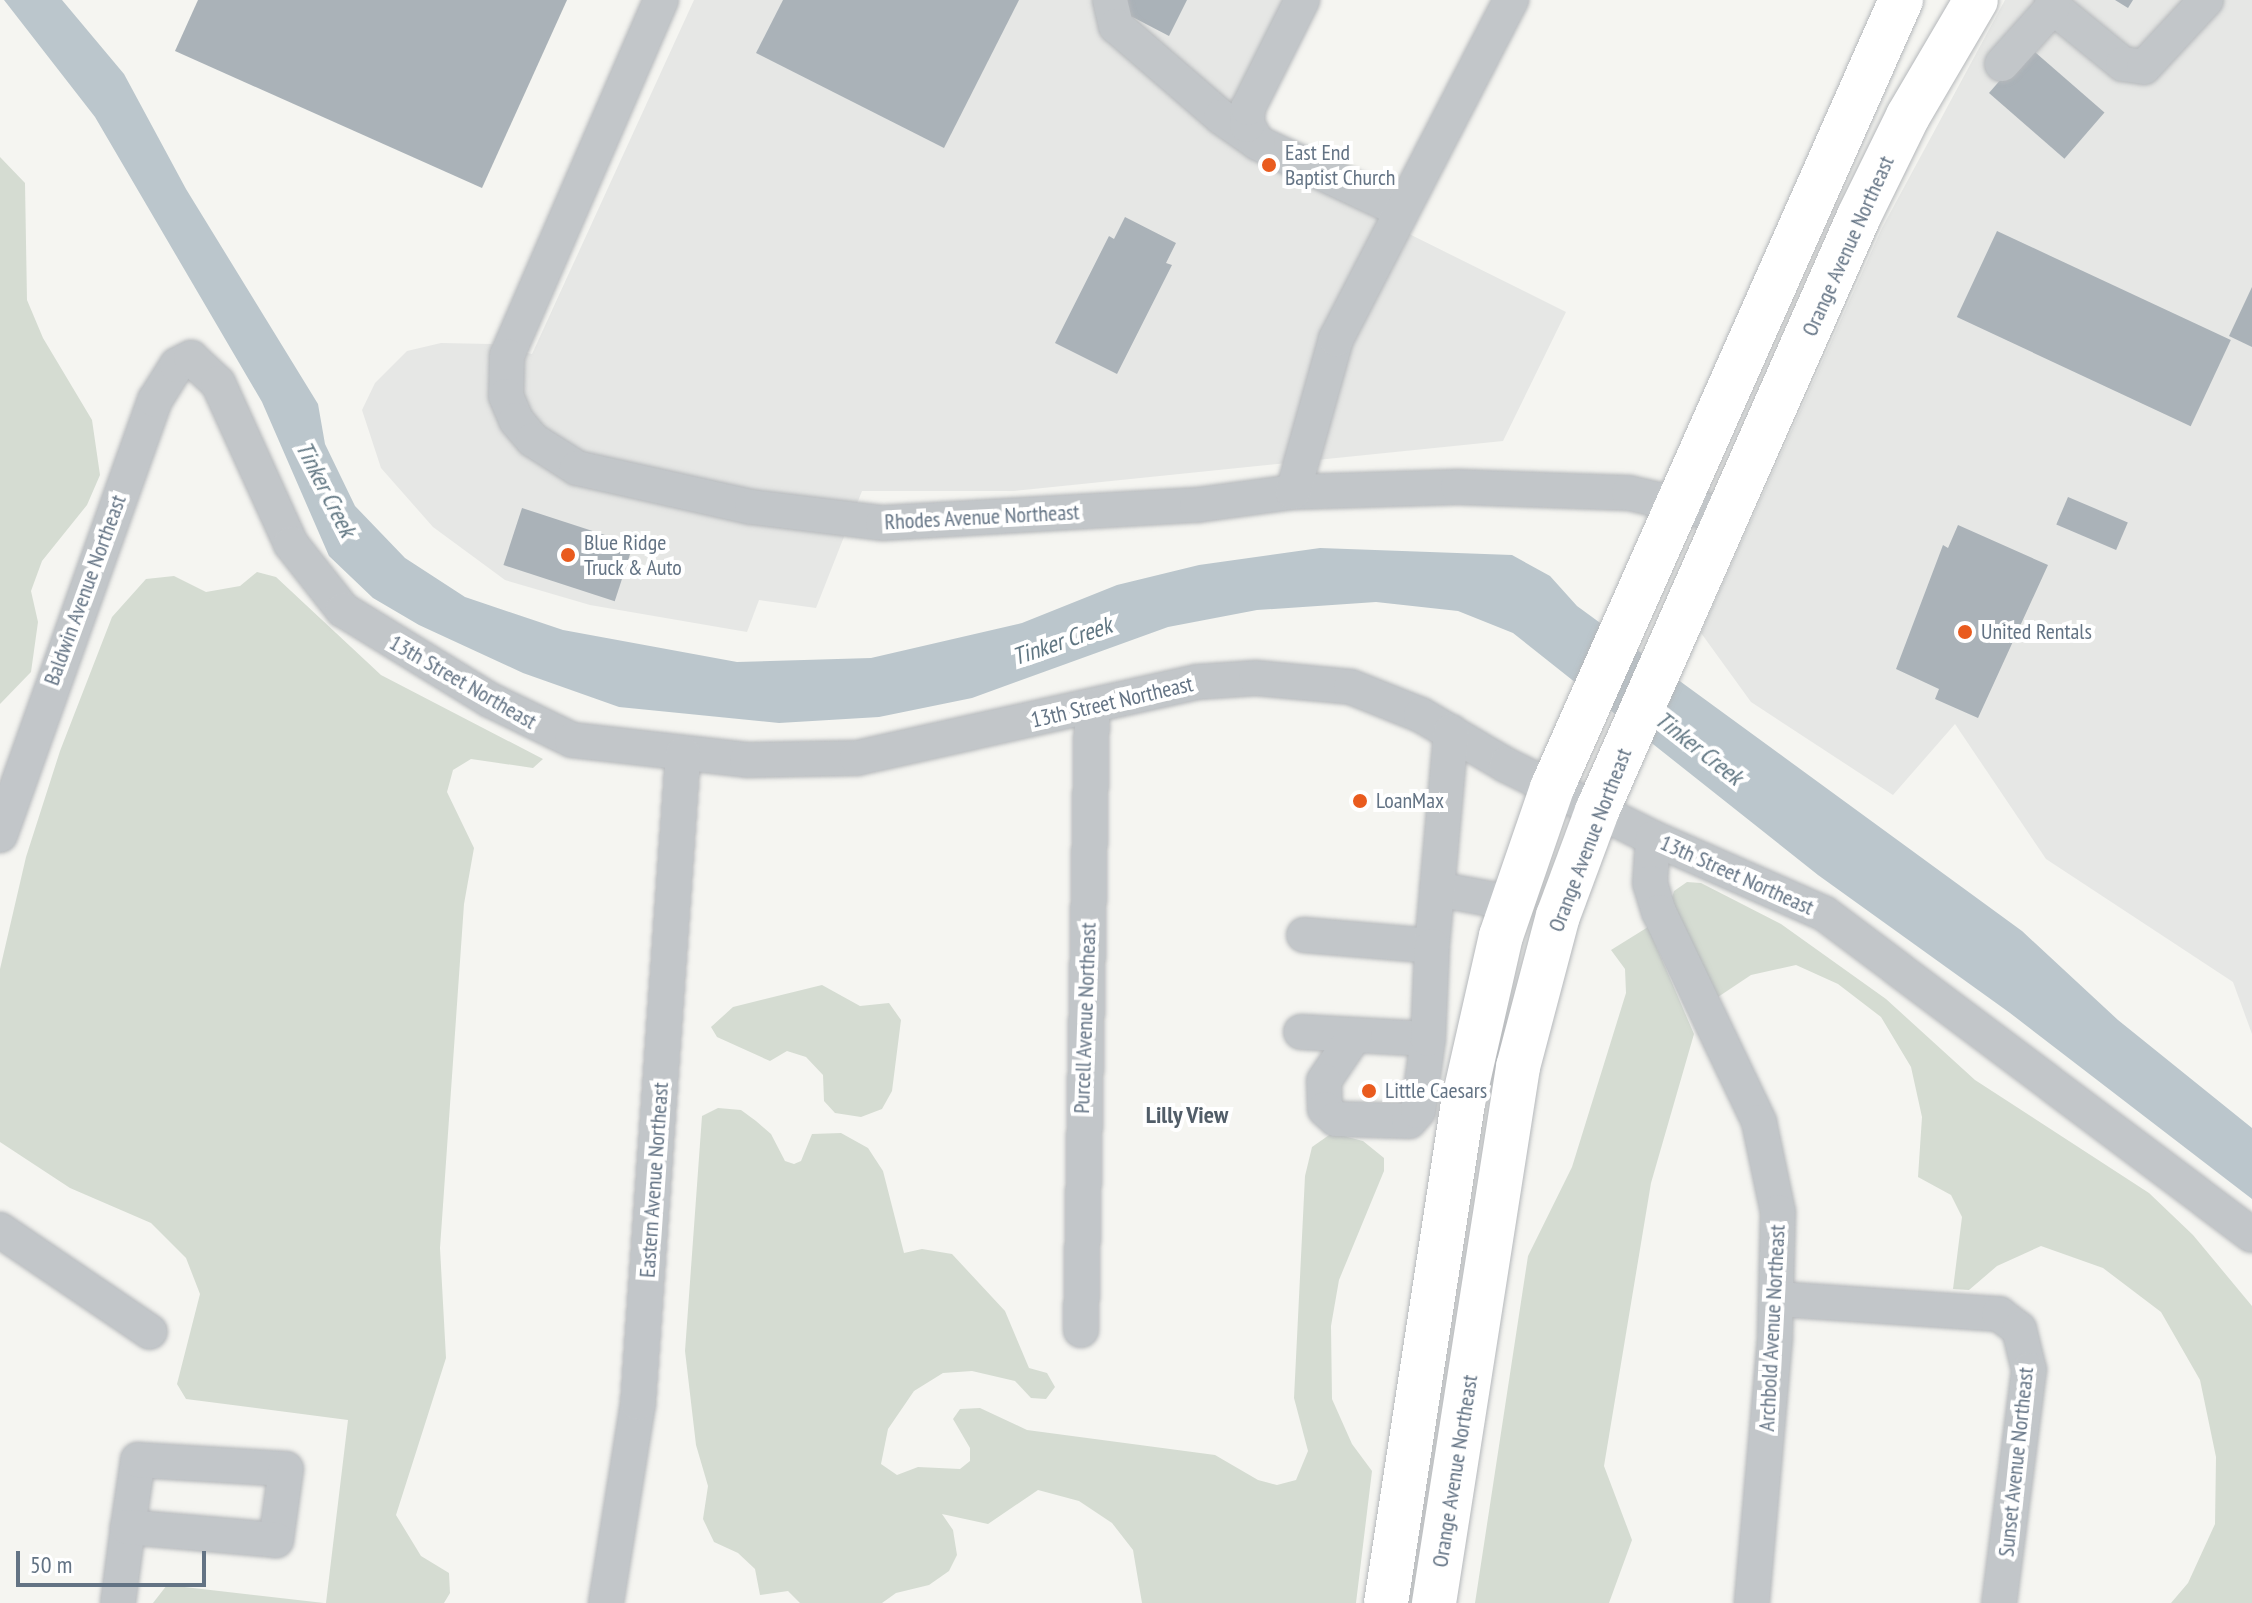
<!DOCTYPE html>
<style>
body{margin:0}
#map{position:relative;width:2252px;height:1603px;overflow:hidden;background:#f5f5f1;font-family:"PT Sans Narrow",sans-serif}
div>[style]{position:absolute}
.built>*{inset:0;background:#e6e7e5}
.green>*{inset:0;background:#d5dcd2}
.water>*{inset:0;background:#bbc6cc}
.building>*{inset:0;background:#aab2b8;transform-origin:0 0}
.roads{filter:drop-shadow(0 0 2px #b5b8bb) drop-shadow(0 0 2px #b5b8bb)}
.minor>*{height:34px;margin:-17px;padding:0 17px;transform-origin:17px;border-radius:17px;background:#c2c6c9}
.highway>*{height:44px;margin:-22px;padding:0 22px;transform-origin:22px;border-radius:22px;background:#fff}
.dots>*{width:22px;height:22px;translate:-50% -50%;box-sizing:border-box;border:4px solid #fff;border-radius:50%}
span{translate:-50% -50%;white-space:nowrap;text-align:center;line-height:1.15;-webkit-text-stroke:8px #fff;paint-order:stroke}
.poi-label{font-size:22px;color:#637384}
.left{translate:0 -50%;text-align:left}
.street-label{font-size:22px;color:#637384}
.water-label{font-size:24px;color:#5f7581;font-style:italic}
.neighbourhood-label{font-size:24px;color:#515d68;font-weight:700}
.scale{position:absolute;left:16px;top:1551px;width:190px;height:36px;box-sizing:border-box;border:4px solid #637384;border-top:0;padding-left:10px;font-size:24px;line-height:28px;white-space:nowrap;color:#637384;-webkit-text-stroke:6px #fff;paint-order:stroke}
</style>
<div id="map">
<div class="built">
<i style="clip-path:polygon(694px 0,1294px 0,1239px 114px,1359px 209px,1566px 312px,1503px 441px,1014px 491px,862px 491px,816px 608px,759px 600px,747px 632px,590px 605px,505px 580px,433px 527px,381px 468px,362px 410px,375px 383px,407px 351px,441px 343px,491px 344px,532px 354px)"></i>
<i style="clip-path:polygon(2005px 0,2252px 0,2252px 1034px,2233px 982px,2046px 859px,1955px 724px,1893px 795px,1751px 702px,1701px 633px,1882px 228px)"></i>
</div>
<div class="green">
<i style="clip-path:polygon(0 157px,25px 183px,27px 300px,43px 338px,92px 420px,100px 475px,87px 505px,42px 561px,31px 591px,38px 622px,31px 672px,0 704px)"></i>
<i style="clip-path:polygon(257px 572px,276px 577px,381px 675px,543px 759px,533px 768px,471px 759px,453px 770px,447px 792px,474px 848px,464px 904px,440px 1248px,446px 1358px,396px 1515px,421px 1556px,449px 1573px,450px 1593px,444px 1603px,326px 1603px,348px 1420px,186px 1399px,177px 1384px,200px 1294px,186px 1258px,151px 1223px,70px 1188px,0 1142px,0 969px,26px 857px,60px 751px,112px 617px,146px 579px,174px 576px,206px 592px,240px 586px)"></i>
<i style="clip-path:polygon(1687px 882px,1701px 883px,1781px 924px,1886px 999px,1975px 1080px,2149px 1193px,2193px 1235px,2252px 1306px,2252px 1603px,2171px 1603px,2188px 1583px,2215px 1524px,2216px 1457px,2200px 1380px,2161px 1312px,2103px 1268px,2041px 1246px,1997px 1266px,1969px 1290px,1953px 1289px,1962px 1217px,1951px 1195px,1918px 1177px,1922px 1117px,1911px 1067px,1881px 1017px,1838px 984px,1796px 965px,1751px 975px,1718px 997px,1670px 904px,1674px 891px)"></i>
<i style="clip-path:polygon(1648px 927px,1694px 1034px,1651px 1183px,1604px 1466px,1632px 1540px,1609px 1603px,1475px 1603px,1528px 1256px,1572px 1167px,1626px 993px,1625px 969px,1611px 950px)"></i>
<i style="clip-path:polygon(822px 985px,860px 1006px,889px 1003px,901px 1020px,892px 1091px,882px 1109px,861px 1117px,835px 1113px,824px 1101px,823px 1075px,806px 1057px,787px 1051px,770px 1061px,717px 1037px,711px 1027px,733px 1007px)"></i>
<i style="clip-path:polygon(718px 1108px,741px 1110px,756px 1121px,771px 1134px,785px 1161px,794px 1164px,801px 1161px,812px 1134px,841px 1133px,868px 1148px,883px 1171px,904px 1253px,922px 1249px,952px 1254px,1005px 1311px,1029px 1368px,1047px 1373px,1055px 1387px,1046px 1399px,1031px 1398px,1015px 1381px,972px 1371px,943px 1373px,914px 1391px,888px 1429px,881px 1464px,897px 1475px,918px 1467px,960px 1469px,970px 1461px,970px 1448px,953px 1419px,960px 1409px,980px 1408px,1027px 1430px,1215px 1455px,1258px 1480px,1277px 1485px,1296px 1480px,1308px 1451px,1294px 1398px,1305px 1176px,1312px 1147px,1332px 1133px,1363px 1141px,1384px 1158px,1384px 1171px,1339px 1280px,1331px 1326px,1332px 1399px,1352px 1444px,1372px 1471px,1356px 1603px,1142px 1603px,1133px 1550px,1112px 1523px,1079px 1501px,1038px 1490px,988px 1524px,942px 1514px,953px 1530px,957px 1555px,949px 1571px,929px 1585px,896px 1593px,882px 1603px,800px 1603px,788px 1591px,760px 1595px,755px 1569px,738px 1553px,714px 1542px,703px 1519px,708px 1486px,696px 1445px,685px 1351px,702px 1116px)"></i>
<i style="clip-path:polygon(167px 1585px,324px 1603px,153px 1603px)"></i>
</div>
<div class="water">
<i style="clip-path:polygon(4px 0,62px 0,124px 74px,186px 189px,318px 404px,325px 444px,355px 506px,405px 558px,465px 597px,563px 630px,737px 662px,871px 658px,1022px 623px,1117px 585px,1199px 565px,1320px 548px,1512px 555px,1550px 576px,1577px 606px,2022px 931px,2118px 1020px,2252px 1128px,2252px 1199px,2010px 1013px,1818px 875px,1513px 633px,1458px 611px,1376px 602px,1257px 610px,1168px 627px,972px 698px,879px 717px,779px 723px,619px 707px,523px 673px,419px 625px,373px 598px,329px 556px,262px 402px,95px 117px)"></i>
</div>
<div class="building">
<i style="clip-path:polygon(198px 0,567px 0,482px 188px,175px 51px)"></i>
<i style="clip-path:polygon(783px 0,1019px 0,944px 148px,756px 53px)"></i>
<i style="clip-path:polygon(1127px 0,1187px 0,1169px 36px,1121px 11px)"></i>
<i style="clip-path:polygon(2115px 0,2133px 0,2128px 8px)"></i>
<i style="left:2029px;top:47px;width:100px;height:61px;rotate:41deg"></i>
<i style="clip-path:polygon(1125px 217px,1176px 243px,1166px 263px,1172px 265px,1117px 374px,1055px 343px,1109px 236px,1114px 239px)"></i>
<i style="left:1997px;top:231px;width:258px;height:95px;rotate:25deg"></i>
<i style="clip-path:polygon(2252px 287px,2252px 347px,2229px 336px)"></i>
<i style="left:2068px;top:497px;width:65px;height:30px;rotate:23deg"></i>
<i style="left:522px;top:508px;width:117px;height:60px;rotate:18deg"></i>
<i style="clip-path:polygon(1958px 525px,2048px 565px,1978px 718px,1935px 699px,1939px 689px,1896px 669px,1943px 545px,1948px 548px)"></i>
</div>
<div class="roads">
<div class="minor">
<i style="left:661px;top:0;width:388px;rotate:113.4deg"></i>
<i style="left:507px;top:356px;width:40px;rotate:91.4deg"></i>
<i style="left:506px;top:396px;width:26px;rotate:67deg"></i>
<i style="left:516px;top:420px;width:26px;rotate:50deg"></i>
<i style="left:533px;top:440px;width:52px;rotate:32.5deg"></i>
<i style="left:577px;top:468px;width:179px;rotate:12.6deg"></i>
<i style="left:752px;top:507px;width:132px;rotate:7deg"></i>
<i style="left:883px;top:523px;width:315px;rotate:-3.3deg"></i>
<i style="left:1197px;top:505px;width:97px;rotate:-7.7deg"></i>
<i style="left:1293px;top:492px;width:165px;rotate:-1.7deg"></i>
<i style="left:1458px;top:487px;width:171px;rotate:2deg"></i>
<i style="left:1629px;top:493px;width:103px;rotate:13deg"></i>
<i style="left:1110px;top:0;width:27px;rotate:77deg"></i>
<i style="left:1116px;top:26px;width:139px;rotate:40.9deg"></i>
<i style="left:1221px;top:117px;width:45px;rotate:35.1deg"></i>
<i style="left:1258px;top:143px;width:158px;rotate:25.1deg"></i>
<i style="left:2052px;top:0;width:7px;rotate:82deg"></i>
<i style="left:2053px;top:7px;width:90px;rotate:39.2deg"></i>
<i style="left:2123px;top:64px;width:21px;rotate:8deg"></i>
<i style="left:2144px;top:67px;width:91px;rotate:-47.2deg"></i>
<i style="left:2002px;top:64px;width:76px;rotate:-48.2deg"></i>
<i style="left:1258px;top:143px;width:21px;rotate:-121deg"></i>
<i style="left:1247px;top:125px;width:17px;rotate:-87deg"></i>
<i style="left:1248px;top:108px;width:121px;rotate:-63.4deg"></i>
<i style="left:1293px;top:492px;width:159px;rotate:-74.3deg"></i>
<i style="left:1336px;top:339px;width:382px;rotate:-62.7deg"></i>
<i style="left:0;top:835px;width:462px;rotate:-70.4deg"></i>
<i style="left:155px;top:400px;width:41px;rotate:-57.8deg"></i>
<i style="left:177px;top:365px;width:16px;rotate:-27deg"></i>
<i style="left:191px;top:358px;width:37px;rotate:43deg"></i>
<i style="left:218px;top:383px;width:177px;rotate:65.6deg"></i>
<i style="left:291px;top:544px;width:84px;rotate:51.8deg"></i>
<i style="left:343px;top:610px;width:172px;rotate:31.5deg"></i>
<i style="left:490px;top:700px;width:91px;rotate:26deg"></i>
<i style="left:572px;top:740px;width:176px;rotate:6.5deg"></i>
<i style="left:747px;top:760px;width:110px;rotate:-1deg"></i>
<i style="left:857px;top:758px;width:348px;rotate:-12.6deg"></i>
<i style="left:1197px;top:682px;width:59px;rotate:-3.9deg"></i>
<i style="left:1256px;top:678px;width:95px;rotate:5.4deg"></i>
<i style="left:1351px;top:687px;width:75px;rotate:21.8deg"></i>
<i style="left:1421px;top:715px;width:99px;rotate:30.5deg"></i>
<i style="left:1506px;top:765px;width:164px;rotate:26.4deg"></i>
<i style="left:1653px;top:838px;width:188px;rotate:23.8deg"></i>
<i style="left:1825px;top:914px;width:534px;rotate:36.93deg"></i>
<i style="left:1653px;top:838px;width:45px;rotate:93.8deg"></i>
<i style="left:1650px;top:883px;width:30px;rotate:73deg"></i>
<i style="left:1659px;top:912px;width:233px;rotate:64.5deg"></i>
<i style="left:1759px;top:1122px;width:92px;rotate:78.1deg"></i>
<i style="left:1778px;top:1212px;width:126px;rotate:91.4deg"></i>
<i style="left:1775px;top:1338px;width:266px;rotate:95deg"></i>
<i style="left:1437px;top:889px;width:76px;rotate:10.6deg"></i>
<i style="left:1304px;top:935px;width:128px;rotate:4.9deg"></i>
<i style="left:1432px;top:946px;width:215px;rotate:-84.9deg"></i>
<i style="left:1301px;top:1032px;width:127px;rotate:3.2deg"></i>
<i style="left:1355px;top:1035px;width:55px;rotate:124deg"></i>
<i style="left:1324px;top:1081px;width:28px;rotate:88deg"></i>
<i style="left:1325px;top:1109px;width:15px;rotate:42deg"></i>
<i style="left:1336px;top:1119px;width:73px;rotate:1.6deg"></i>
<i style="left:1409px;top:1121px;width:13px;rotate:-48deg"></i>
<i style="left:1418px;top:1111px;width:73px;rotate:-82.1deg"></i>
<i style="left:1428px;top:1039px;width:93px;rotate:-87.5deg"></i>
<i style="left:0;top:1230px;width:181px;rotate:34.2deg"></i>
<i style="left:1778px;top:1299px;width:222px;rotate:3.9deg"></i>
<i style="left:1999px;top:1314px;width:25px;rotate:37deg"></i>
<i style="left:2019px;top:1329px;width:42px;rotate:76.3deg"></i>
<i style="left:2029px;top:1370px;width:235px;rotate:97.3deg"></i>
<i style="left:1081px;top:1330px;width:624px;rotate:-88.99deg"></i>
<i style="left:118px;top:1603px;width:77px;rotate:-82.5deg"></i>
<i style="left:128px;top:1527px;width:68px;rotate:-81.5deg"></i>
<i style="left:138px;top:1460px;width:148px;rotate:3.5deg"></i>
<i style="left:286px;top:1469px;width:72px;rotate:98deg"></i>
<i style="left:276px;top:1540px;width:149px;rotate:-175deg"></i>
<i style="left:606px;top:1603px;width:203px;rotate:-80.9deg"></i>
<i style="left:638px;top:1403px;width:651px;rotate:-86.03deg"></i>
</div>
<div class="highway">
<i style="left:1386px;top:1603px;width:506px;rotate:-81.25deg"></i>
<i style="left:1463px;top:1103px;width:171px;rotate:-77.2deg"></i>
<i style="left:1501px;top:936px;width:157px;rotate:-71deg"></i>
<i style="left:1552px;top:788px;width:862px;rotate:-66.11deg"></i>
<i style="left:1434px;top:1603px;width:543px;rotate:-81.09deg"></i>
<i style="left:1518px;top:1067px;width:156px;rotate:-75.2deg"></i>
<i style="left:1558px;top:916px;width:112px;rotate:-69.6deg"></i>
<i style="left:1597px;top:811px;width:650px;rotate:-66.23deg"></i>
<i style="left:1859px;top:216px;width:111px;rotate:-63.9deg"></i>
<i style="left:1908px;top:116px;width:134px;rotate:-59.6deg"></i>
</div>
</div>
<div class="dots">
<i style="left:1269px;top:165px;background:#e95b1e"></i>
<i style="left:568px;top:555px;background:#e95b1e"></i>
<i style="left:1965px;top:632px;background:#e95b1e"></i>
<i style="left:1360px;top:801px;background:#e95b1e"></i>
<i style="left:1369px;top:1091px;background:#e95b1e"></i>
</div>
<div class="poi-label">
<span class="left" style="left:1285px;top:165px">East End<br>Baptist Church</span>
<span class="left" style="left:584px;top:555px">Blue Ridge<br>Truck &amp; Auto</span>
<span class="left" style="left:1981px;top:632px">United Rentals</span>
<span class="left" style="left:1376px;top:801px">LoanMax</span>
<span class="left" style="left:1385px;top:1091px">Little Caesars</span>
</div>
<div class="street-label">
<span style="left:1848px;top:246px;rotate:-66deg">Orange Avenue Northeast</span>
<span style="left:982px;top:517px;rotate:-3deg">Rhodes Avenue Northeast</span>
<span style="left:85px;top:590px;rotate:-70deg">Baldwin Avenue Northeast</span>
<span style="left:463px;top:682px;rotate:30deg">13th Street Northeast</span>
<span style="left:1112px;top:702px;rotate:-13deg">13th Street Northeast</span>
<span style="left:1590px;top:840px;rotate:-69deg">Orange Avenue Northeast</span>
<span style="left:1737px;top:875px;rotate:24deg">13th Street Northeast</span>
<span style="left:1085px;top:1018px;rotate:-88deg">Purcell Avenue Northeast</span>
<span style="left:654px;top:1180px;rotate:-86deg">Eastern Avenue Northeast</span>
<span style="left:1772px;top:1328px;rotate:-87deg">Archbold Avenue Northeast</span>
<span style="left:2016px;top:1462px;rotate:-84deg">Sunset Avenue Northeast</span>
<span style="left:1455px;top:1471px;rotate:-81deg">Orange Avenue Northeast</span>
</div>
<div class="water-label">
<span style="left:326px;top:489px;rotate:63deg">Tinker Creek</span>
<span style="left:1062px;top:641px;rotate:-19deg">Tinker Creek</span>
<span style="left:1699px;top:748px;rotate:38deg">Tinker Creek</span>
</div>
<div class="neighbourhood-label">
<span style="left:1187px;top:1115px">Lilly View</span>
</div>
<div class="scale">50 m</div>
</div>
